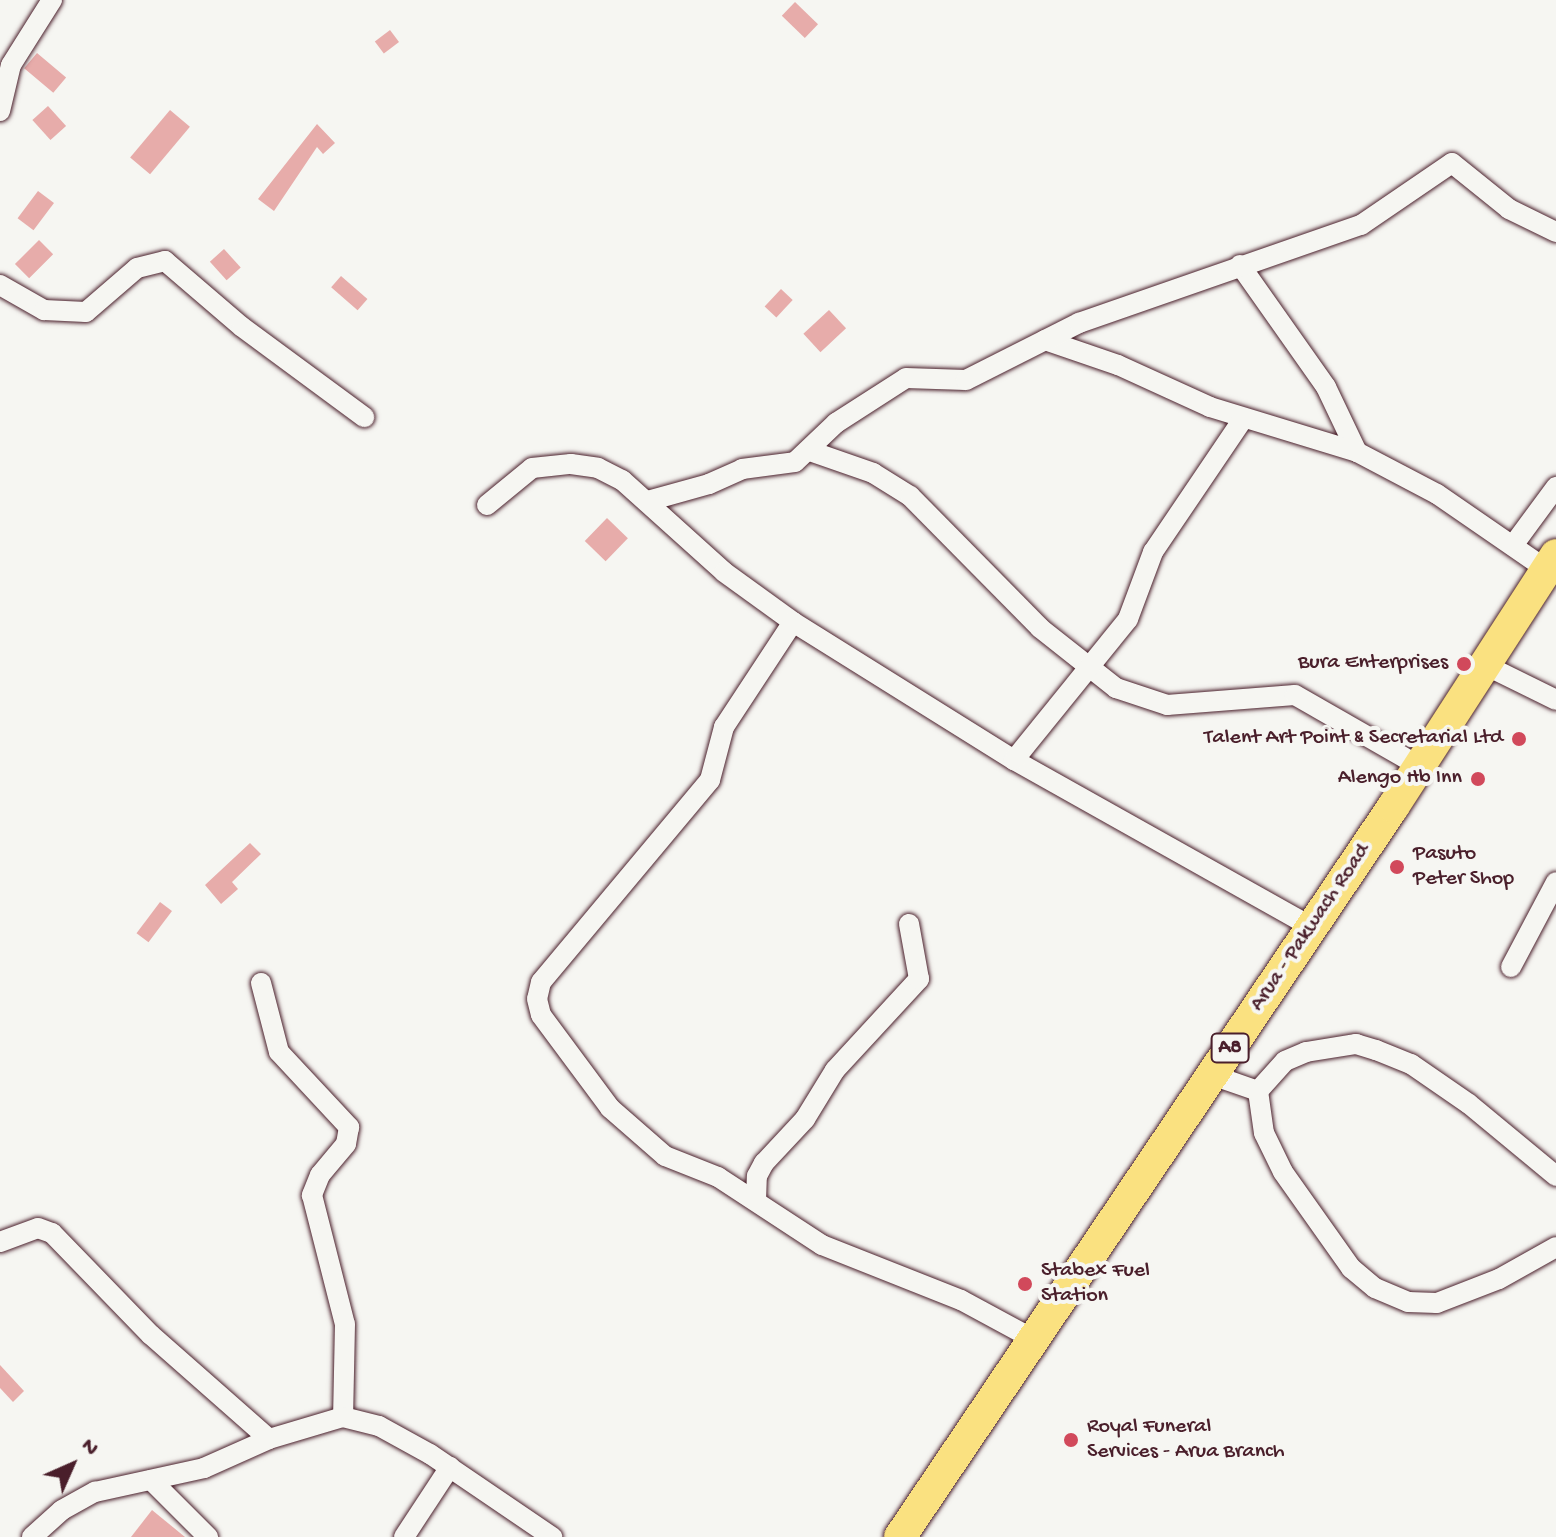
<!DOCTYPE html>
<style>
body{margin:0}
#map{position:relative;width:1556px;height:1537px;overflow:hidden;background:#f6f6f2;font-family:"Gochi Hand",sans-serif}
div>[style]{position:absolute}
.building>*{inset:0;background:#e7acaa;transform-origin:0 0}
.roads{filter:drop-shadow(0 0 2px #4a1f2b) drop-shadow(0 0 2px #4a1f2b)}
.minor>*{height:20px;margin:-10px;padding:0 10px;transform-origin:10px;border-radius:10px;background:#f6f6f2}
.primary>*{height:32px;margin:-16px;padding:0 16px;transform-origin:16px;border-radius:16px;background:#fae180}
.dots>*{width:22px;height:22px;translate:-50% -50%;box-sizing:border-box;border:4px solid #f6f6f2;border-radius:50%}
span{translate:-50% -50%;white-space:nowrap;text-align:center;line-height:1.15;-webkit-text-stroke:8px #f6f6f2;paint-order:stroke}
.shield-label span{padding:2px 6px;background:#f6f6f2;border:2px solid;border-radius:6px;-webkit-text-stroke-width:0}
.shield-label{font-size:20px;color:#4a1f2b;font-weight:700}
.poi-label{font-size:22px;color:#4a1f2b}
.right{translate:-100% -50%;text-align:right}
.left{translate:0 -50%;text-align:left}
.street-label{font-size:22px;color:#4a1f2b}
.north{position:absolute;left:32px;top:1425px;width:80px;height:80px;-webkit-text-stroke:6px #f6f6f2;paint-order:stroke;rotate:45deg;font-size:22px;font-weight:700;line-height:32px;text-align:center;color:#4a1f2b}
.north::after{content:'';display:block;margin:auto;width:28px;height:36px;background:#4a1f2b;clip-path:polygon(50% 0,100% 100%,50% 72%,0 100%)}
</style>
<div id="map">
<div class="building">
<i style="left:795px;top:2px;width:32px;height:19px;rotate:44deg"></i>
<i style="left:390px;top:30px;width:15px;height:19px;rotate:53deg"></i>
<i style="left:37px;top:53px;width:38px;height:20px;rotate:40deg"></i>
<i style="left:48px;top:106px;width:27px;height:21px;rotate:48deg"></i>
<i style="left:170px;top:110px;width:26px;height:62px;rotate:40deg"></i>
<i style="clip-path:polygon(317px 124px,335px 143px,323px 154px,317px 147px,274px 211px,258px 199px)"></i>
<i style="left:38px;top:191px;width:20px;height:34px;rotate:37deg"></i>
<i style="left:39px;top:240px;width:20px;height:34px;rotate:45deg"></i>
<i style="left:224px;top:249px;width:25px;height:19px;rotate:48deg"></i>
<i style="left:341px;top:276px;width:35px;height:15px;rotate:41deg"></i>
<i style="left:781px;top:289px;width:16px;height:24px;rotate:43deg"></i>
<i style="left:829px;top:310px;width:25px;height:35px;rotate:47deg"></i>
<i style="left:607px;top:518px;width:29px;height:32px;rotate:44deg"></i>
<i style="clip-path:polygon(250px 843px,261px 854px,232px 882px,238px 889px,221px 904px,205px 885px)"></i>
<i style="left:160px;top:902px;width:15px;height:39px;rotate:37deg"></i>
<i style="clip-path:polygon(0 1365px,24px 1391px,13px 1402px,0 1388px)"></i>
<i style="clip-path:polygon(152px 1510px,185px 1537px,131px 1537px)"></i>
</div>
<div class="roads">
<div class="minor">
<i style="left:0;top:111px;width:47px;rotate:-76.6deg"></i>
<i style="left:11px;top:65px;width:77px;rotate:-57.8deg"></i>
<i style="left:1240px;top:265px;width:149px;rotate:54.8deg"></i>
<i style="left:1326px;top:387px;width:72px;rotate:64.5deg"></i>
<i style="left:0;top:285px;width:51px;rotate:29.6deg"></i>
<i style="left:44px;top:310px;width:42px;rotate:2.7deg"></i>
<i style="left:86px;top:312px;width:67px;rotate:-40.8deg"></i>
<i style="left:137px;top:268px;width:29px;rotate:-14deg"></i>
<i style="left:165px;top:261px;width:101px;rotate:40.6deg"></i>
<i style="left:242px;top:327px;width:152px;rotate:36.4deg"></i>
<i style="left:1045px;top:340px;width:77px;rotate:18.9deg"></i>
<i style="left:1118px;top:365px;width:101px;rotate:24.5deg"></i>
<i style="left:1210px;top:407px;width:154px;rotate:17deg"></i>
<i style="left:1357px;top:452px;width:90px;rotate:27.7deg"></i>
<i style="left:1437px;top:494px;width:134px;rotate:34.6deg"></i>
<i style="left:810px;top:451px;width:67px;rotate:19.2deg"></i>
<i style="left:873px;top:473px;width:44px;rotate:31.9deg"></i>
<i style="left:910px;top:496px;width:185px;rotate:45.4deg"></i>
<i style="left:1040px;top:628px;width:97px;rotate:38.3deg"></i>
<i style="left:1116px;top:688px;width:54px;rotate:18.4deg"></i>
<i style="left:1167px;top:705px;width:128px;rotate:-4.5deg"></i>
<i style="left:1295px;top:695px;width:143px;rotate:29.8deg"></i>
<i style="left:648px;top:501px;width:63px;rotate:-15.6deg"></i>
<i style="left:709px;top:484px;width:36px;rotate:-24deg"></i>
<i style="left:742px;top:469px;width:53px;rotate:-7.5deg"></i>
<i style="left:795px;top:462px;width:57px;rotate:-43.6deg"></i>
<i style="left:836px;top:423px;width:83px;rotate:-32.7deg"></i>
<i style="left:906px;top:378px;width:60px;rotate:1.9deg"></i>
<i style="left:966px;top:380px;width:127px;rotate:-26.8deg"></i>
<i style="left:1079px;top:323px;width:299px;rotate:-19.2deg"></i>
<i style="left:1361px;top:225px;width:110px;rotate:-34.3deg"></i>
<i style="left:1452px;top:163px;width:73px;rotate:38.9deg"></i>
<i style="left:1509px;top:209px;width:52px;rotate:26.1deg"></i>
<i style="left:487px;top:505px;width:58px;rotate:-39.4deg"></i>
<i style="left:532px;top:468px;width:39px;rotate:-6deg"></i>
<i style="left:571px;top:464px;width:27px;rotate:8deg"></i>
<i style="left:598px;top:468px;width:27px;rotate:27deg"></i>
<i style="left:622px;top:480px;width:137px;rotate:42deg"></i>
<i style="left:724px;top:572px;width:85px;rotate:35.9deg"></i>
<i style="left:793px;top:622px;width:261px;rotate:32deg"></i>
<i style="left:1014px;top:760px;width:341px;rotate:29.3deg"></i>
<i style="left:1514px;top:544px;width:71px;rotate:-53.6deg"></i>
<i style="left:793px;top:622px;width:126px;rotate:123.3deg"></i>
<i style="left:724px;top:727px;width:55px;rotate:104.8deg"></i>
<i style="left:710px;top:780px;width:263px;rotate:129.9deg"></i>
<i style="left:541px;top:982px;width:17px;rotate:103deg"></i>
<i style="left:537px;top:999px;width:16px;rotate:76deg"></i>
<i style="left:541px;top:1015px;width:116px;rotate:53.4deg"></i>
<i style="left:610px;top:1108px;width:73px;rotate:41.1deg"></i>
<i style="left:665px;top:1156px;width:57px;rotate:21.6deg"></i>
<i style="left:718px;top:1177px;width:124px;rotate:33.2deg"></i>
<i style="left:822px;top:1245px;width:149px;rotate:21.6deg"></i>
<i style="left:961px;top:1300px;width:82px;rotate:28.4deg"></i>
<i style="left:1485px;top:665px;width:79px;rotate:26.2deg"></i>
<i style="left:1014px;top:760px;width:181px;rotate:-51deg"></i>
<i style="left:1128px;top:619px;width:72px;rotate:-69.5deg"></i>
<i style="left:1153px;top:552px;width:161px;rotate:-55.9deg"></i>
<i style="left:1511px;top:967px;width:96px;rotate:-62.1deg"></i>
<i style="left:261px;top:983px;width:71px;rotate:75.4deg"></i>
<i style="left:279px;top:1052px;width:103px;rotate:47deg"></i>
<i style="left:349px;top:1127px;width:17px;rotate:100deg"></i>
<i style="left:346px;top:1144px;width:40px;rotate:130deg"></i>
<i style="left:320px;top:1175px;width:22px;rotate:112deg"></i>
<i style="left:312px;top:1195px;width:133px;rotate:75.7deg"></i>
<i style="left:345px;top:1324px;width:93px;rotate:91.2deg"></i>
<i style="left:1212px;top:1075px;width:49px;rotate:19.2deg"></i>
<i style="left:1258px;top:1091px;width:40px;rotate:-48deg"></i>
<i style="left:1285px;top:1061px;width:23px;rotate:-23deg"></i>
<i style="left:1306px;top:1052px;width:51px;rotate:-9.1deg"></i>
<i style="left:1356px;top:1044px;width:21px;rotate:17deg"></i>
<i style="left:1376px;top:1050px;width:38px;rotate:22deg"></i>
<i style="left:1411px;top:1064px;width:70px;rotate:34.6deg"></i>
<i style="left:1469px;top:1104px;width:113px;rotate:39.6deg"></i>
<i style="left:1258px;top:1091px;width:42px;rotate:81.9deg"></i>
<i style="left:1264px;top:1133px;width:43px;rotate:64deg"></i>
<i style="left:1283px;top:1172px;width:118px;rotate:54.7deg"></i>
<i style="left:1351px;top:1268px;width:31px;rotate:40deg"></i>
<i style="left:1375px;top:1288px;width:36px;rotate:23deg"></i>
<i style="left:1408px;top:1302px;width:29px;rotate:2deg"></i>
<i style="left:1437px;top:1303px;width:66px;rotate:-21.2deg"></i>
<i style="left:1499px;top:1279px;width:65px;rotate:-29.3deg"></i>
<i style="left:756px;top:1201px;width:25px;rotate:-88deg"></i>
<i style="left:757px;top:1176px;width:15px;rotate:-62deg"></i>
<i style="left:764px;top:1163px;width:60px;rotate:-47deg"></i>
<i style="left:805px;top:1119px;width:57px;rotate:-58.5deg"></i>
<i style="left:835px;top:1070px;width:124px;rotate:-47.3deg"></i>
<i style="left:919px;top:979px;width:56px;rotate:-100.3deg"></i>
<i style="left:0;top:1242px;width:40px;rotate:-20.2deg"></i>
<i style="left:38px;top:1228px;width:15px;rotate:20deg"></i>
<i style="left:52px;top:1233px;width:142px;rotate:45.9deg"></i>
<i style="left:151px;top:1335px;width:157px;rotate:41.4deg"></i>
<i style="left:151px;top:1480px;width:81px;rotate:45deg"></i>
<i style="left:32px;top:1537px;width:40px;rotate:-42deg"></i>
<i style="left:62px;top:1510px;width:38px;rotate:-29deg"></i>
<i style="left:95px;top:1492px;width:112px;rotate:-12.4deg"></i>
<i style="left:204px;top:1468px;width:71px;rotate:-24deg"></i>
<i style="left:269px;top:1439px;width:77px;rotate:-16.6deg"></i>
<i style="left:343px;top:1417px;width:37px;rotate:14deg"></i>
<i style="left:379px;top:1426px;width:58px;rotate:28.8deg"></i>
<i style="left:430px;top:1454px;width:148px;rotate:34.2deg"></i>
<i style="left:404px;top:1537px;width:84px;rotate:-56.7deg"></i>
</div>
<div class="primary">
<i style="left:900px;top:1537px;width:881px;rotate:-55.97deg"></i>
<i style="left:1393px;top:807px;width:300px;rotate:-57.1deg"></i>
</div>
</div>
<div class="dots">
<i style="left:1464px;top:664px;background:#d1495b"></i>
<i style="left:1519px;top:739px;background:#d1495b"></i>
<i style="left:1478px;top:779px;background:#d1495b"></i>
<i style="left:1397px;top:867px;background:#d1495b"></i>
<i style="left:1025px;top:1284px;background:#d1495b"></i>
<i style="left:1071px;top:1440px;background:#d1495b"></i>
</div>
<div class="shield-label">
<span style="left:1230px;top:1048px">A8</span>
</div>
<div class="poi-label">
<span class="right" style="left:1448px;top:664px">Bura Enterprises</span>
<span class="right" style="left:1503px;top:739px">Talent Art Point &amp; Secretarial Ltd</span>
<span class="right" style="left:1462px;top:779px">Alengo Hb Inn</span>
<span class="left" style="left:1413px;top:867px">Pasuto<br>Peter Shop</span>
<span class="left" style="left:1041px;top:1284px">Stabex Fuel<br>Station</span>
<span class="left" style="left:1087px;top:1440px">Royal Funeral<br>Services - Arua Branch</span>
</div>
<div class="street-label">
<span style="left:1311px;top:928px;rotate:-56deg">Arua - Pakwach Road</span>
</div>
<div class="north">N</div>
</div>
